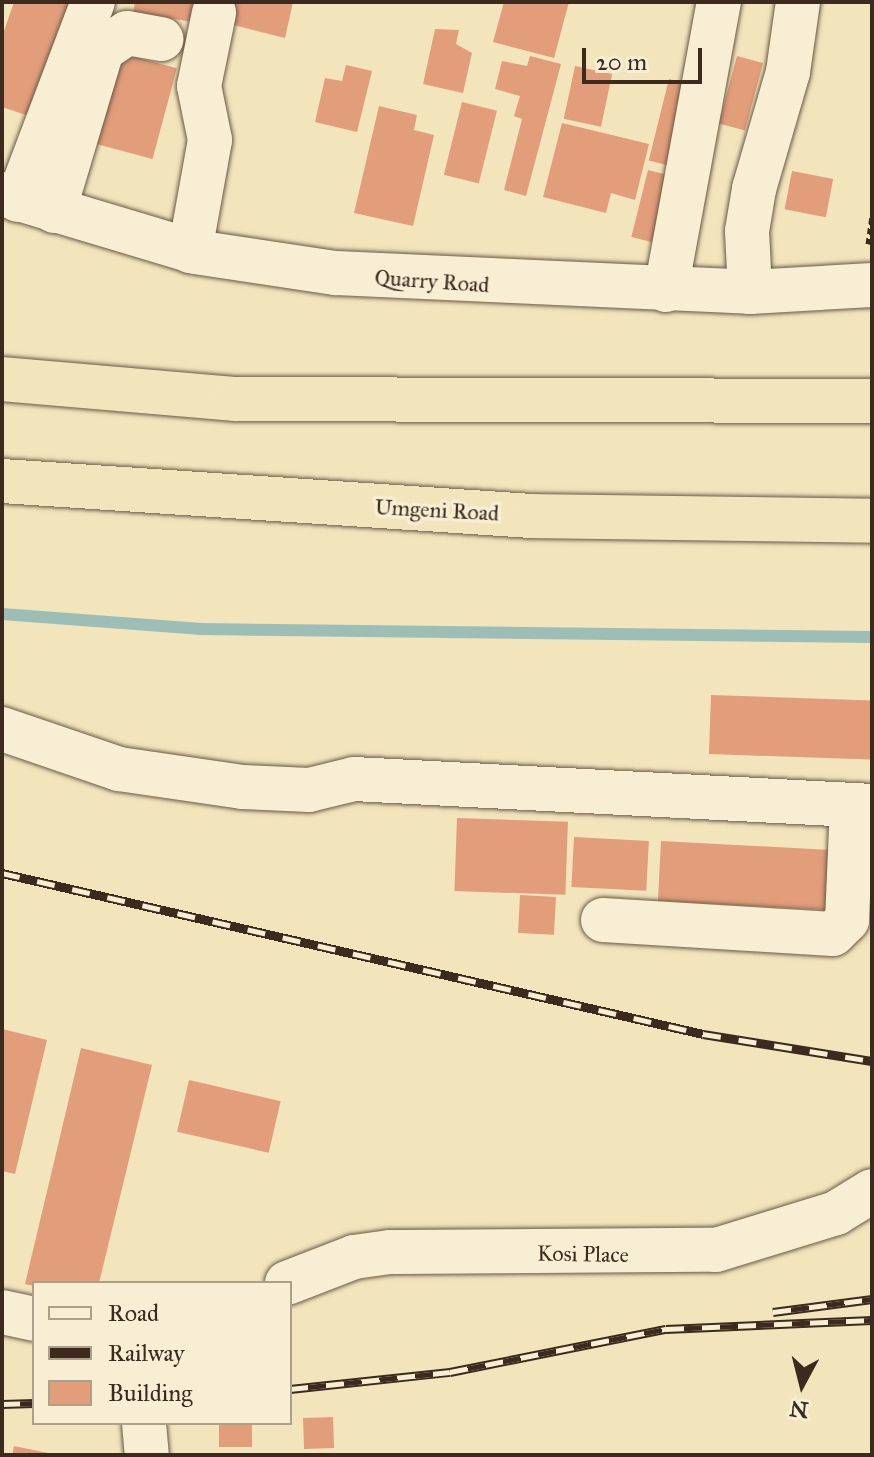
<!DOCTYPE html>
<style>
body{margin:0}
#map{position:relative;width:874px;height:1457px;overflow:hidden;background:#f2e5bc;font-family:"IM FELL Great Primer",serif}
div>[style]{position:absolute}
.stream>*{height:12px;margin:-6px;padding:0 6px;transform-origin:6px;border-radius:6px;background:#9cbeb7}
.building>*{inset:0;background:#e29d7a;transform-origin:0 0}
.path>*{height:5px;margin-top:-2.5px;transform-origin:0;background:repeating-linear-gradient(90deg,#3c2a1e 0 6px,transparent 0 10px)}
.roads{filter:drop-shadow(0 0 2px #6a5946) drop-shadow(0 0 2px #6a5946)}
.minor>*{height:44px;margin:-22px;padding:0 22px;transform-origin:22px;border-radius:22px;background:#f7eed3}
.highway>*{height:44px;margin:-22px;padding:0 22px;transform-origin:22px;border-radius:22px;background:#f2e5bc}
.rail>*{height:9px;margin-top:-4.5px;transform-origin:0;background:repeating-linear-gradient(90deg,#f7eed3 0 18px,#3c2a1e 0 36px);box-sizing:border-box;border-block:2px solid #3c2a1e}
span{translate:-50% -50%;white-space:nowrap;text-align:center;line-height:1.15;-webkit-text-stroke:7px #f7eed3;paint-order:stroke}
.street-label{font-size:22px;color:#3c2a1e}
.frame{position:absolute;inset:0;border:4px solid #3c2a1e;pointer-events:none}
.legend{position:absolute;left:32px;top:1281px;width:260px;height:144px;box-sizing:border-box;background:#f7eed3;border:2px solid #aca08b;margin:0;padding:10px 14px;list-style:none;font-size:24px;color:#3c2a1e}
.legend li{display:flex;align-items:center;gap:16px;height:40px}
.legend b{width:40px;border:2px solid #aca08b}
.north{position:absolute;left:762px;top:1345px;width:80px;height:80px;-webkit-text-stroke:6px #f7eed3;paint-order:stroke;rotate:187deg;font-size:22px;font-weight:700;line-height:32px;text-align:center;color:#3c2a1e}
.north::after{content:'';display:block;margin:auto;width:28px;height:36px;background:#3c2a1e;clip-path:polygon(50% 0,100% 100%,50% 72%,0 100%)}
.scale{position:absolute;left:582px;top:48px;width:120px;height:36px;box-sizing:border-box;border:4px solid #3c2a1e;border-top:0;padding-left:10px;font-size:24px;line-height:28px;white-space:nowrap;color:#3c2a1e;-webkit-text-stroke:6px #f7eed3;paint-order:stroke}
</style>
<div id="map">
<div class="stream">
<i style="left:2px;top:614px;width:200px;rotate:4.3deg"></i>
<i style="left:201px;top:629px;width:671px;rotate:0.68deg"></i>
</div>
<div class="building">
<i style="clip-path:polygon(14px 2px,85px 2px,44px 121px,2px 107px,2px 37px)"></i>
<i style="clip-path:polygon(135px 2px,196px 2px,194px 22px,133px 13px)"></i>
<i style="clip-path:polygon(227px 2px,293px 2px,285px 38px,222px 22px)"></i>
<i style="clip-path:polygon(504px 2px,569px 2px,554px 58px,493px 42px)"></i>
<i style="clip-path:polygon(435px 29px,459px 30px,456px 44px,472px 53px,463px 93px,423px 84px)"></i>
<i style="left:116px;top:52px;width:63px;height:94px;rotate:15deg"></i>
<i style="clip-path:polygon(530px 56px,561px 64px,526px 196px,504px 190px,522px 119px,514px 116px,520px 96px,495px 89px,502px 61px,527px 66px)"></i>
<i style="left:737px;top:56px;width:27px;height:70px;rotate:15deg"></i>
<i style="clip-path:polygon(346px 65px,372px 71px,357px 132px,315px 122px,325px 78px,342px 81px)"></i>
<i style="left:575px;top:66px;width:38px;height:54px;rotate:12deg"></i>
<i style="left:669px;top:79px;width:30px;height:84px;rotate:14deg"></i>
<i style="left:462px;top:102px;width:36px;height:75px;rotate:14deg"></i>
<i style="clip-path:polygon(379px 106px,417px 115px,414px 130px,434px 135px,413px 226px,354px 213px)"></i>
<i style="clip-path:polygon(562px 123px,649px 144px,635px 200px,611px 193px,606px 213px,543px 197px)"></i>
<i style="left:648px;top:170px;width:30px;height:69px;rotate:14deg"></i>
<i style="left:792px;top:171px;width:42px;height:39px;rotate:11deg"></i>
<i style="left:711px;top:695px;width:161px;height:59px;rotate:2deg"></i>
<i style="left:457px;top:818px;width:111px;height:73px;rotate:2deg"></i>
<i style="left:574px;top:837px;width:75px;height:50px;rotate:3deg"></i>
<i style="left:661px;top:841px;width:170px;height:60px;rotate:3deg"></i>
<i style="left:520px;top:895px;width:36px;height:38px;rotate:3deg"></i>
<i style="clip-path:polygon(2px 1029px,47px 1040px,15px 1174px,2px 1171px)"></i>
<i style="clip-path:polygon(81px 1048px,152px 1065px,99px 1283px,34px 1286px,25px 1284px)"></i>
<i style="left:189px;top:1080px;width:94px;height:53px;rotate:13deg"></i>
<i style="left:333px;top:1417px;width:31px;height:30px;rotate:88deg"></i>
<i style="left:219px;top:1423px;width:33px;height:24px"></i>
<i style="clip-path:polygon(14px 1446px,53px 1454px,53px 1455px,12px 1455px)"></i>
</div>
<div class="path">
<i style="left:868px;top:244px;width:30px;rotate:-82deg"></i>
</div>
<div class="roads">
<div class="minor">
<i style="left:2px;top:194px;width:202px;rotate:16.7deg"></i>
<i style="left:195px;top:252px;width:143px;rotate:8.5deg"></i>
<i style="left:336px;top:273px;width:414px;rotate:2.6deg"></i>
<i style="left:750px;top:292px;width:122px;rotate:-3.3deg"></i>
<i style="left:18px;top:200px;width:212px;rotate:-69.3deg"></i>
<i style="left:54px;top:211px;width:168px;rotate:-73.4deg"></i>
<i style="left:102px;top:50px;width:30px;rotate:-34deg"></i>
<i style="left:127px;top:33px;width:35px;rotate:10deg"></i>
<i style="left:190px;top:251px;width:113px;rotate:-79.8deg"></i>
<i style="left:210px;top:140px;width:55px;rotate:-101.5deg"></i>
<i style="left:199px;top:86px;width:75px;rotate:-78.4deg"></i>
<i style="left:666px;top:290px;width:293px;rotate:-79.6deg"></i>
<i style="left:750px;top:292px;width:61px;rotate:-92.8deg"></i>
<i style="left:747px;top:231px;width:43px;rotate:-80.5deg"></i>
<i style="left:754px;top:189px;width:122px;rotate:-73.8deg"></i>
<i style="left:788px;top:72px;width:71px;rotate:-81.9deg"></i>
<i style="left:2px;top:729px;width:124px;rotate:18.9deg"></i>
<i style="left:119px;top:769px;width:125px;rotate:8.3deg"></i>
<i style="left:243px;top:787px;width:66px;rotate:2.6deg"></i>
<i style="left:309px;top:790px;width:46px;rotate:-13.7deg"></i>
<i style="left:354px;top:779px;width:519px;rotate:2.98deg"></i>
<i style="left:603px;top:920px;width:230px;rotate:3.5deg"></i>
<i style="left:833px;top:934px;width:20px;rotate:-45deg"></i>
<i style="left:847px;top:920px;width:115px;rotate:-87.5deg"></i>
<i style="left:287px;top:1283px;width:72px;rotate:-21.2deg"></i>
<i style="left:354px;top:1257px;width:36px;rotate:-8deg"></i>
<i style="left:390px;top:1252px;width:326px;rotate:-0.4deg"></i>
<i style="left:716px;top:1250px;width:126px;rotate:-17.1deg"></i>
<i style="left:836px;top:1213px;width:42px;rotate:-31.4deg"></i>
<i style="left:2px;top:1312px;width:33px;rotate:12deg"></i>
<i style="left:144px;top:1423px;width:32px;rotate:85deg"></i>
</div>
<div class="highway">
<i style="left:2px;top:379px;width:234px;rotate:4.9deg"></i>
<i style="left:235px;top:399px;width:637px;rotate:0.18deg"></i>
<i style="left:2px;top:481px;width:531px;rotate:3.78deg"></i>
<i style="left:532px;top:516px;width:340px;rotate:0.8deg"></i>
</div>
</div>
<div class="rail">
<i style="left:2px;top:873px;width:719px;rotate:12.93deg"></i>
<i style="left:703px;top:1034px;width:171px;rotate:9.1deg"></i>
<i style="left:773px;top:1312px;width:100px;rotate:-7.5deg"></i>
<i style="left:290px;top:1389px;width:161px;rotate:-6.1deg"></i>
<i style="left:450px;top:1372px;width:220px;rotate:-11.3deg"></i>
<i style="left:666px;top:1329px;width:206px;rotate:-2.5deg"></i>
<i style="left:2px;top:1404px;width:32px;rotate:-2deg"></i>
</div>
<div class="street-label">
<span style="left:432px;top:281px;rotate:4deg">Quarry Road</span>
<span style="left:437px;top:510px;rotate:3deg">Umgeni Road</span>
<span style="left:583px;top:1254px;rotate:1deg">Kosi Place</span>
</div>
<div class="frame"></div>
<ul class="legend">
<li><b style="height:10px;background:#f7eed3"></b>Road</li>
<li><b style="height:10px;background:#3c2a1e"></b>Railway</li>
<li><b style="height:22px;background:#e29d7a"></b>Building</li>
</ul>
<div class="north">N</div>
<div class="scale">20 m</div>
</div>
